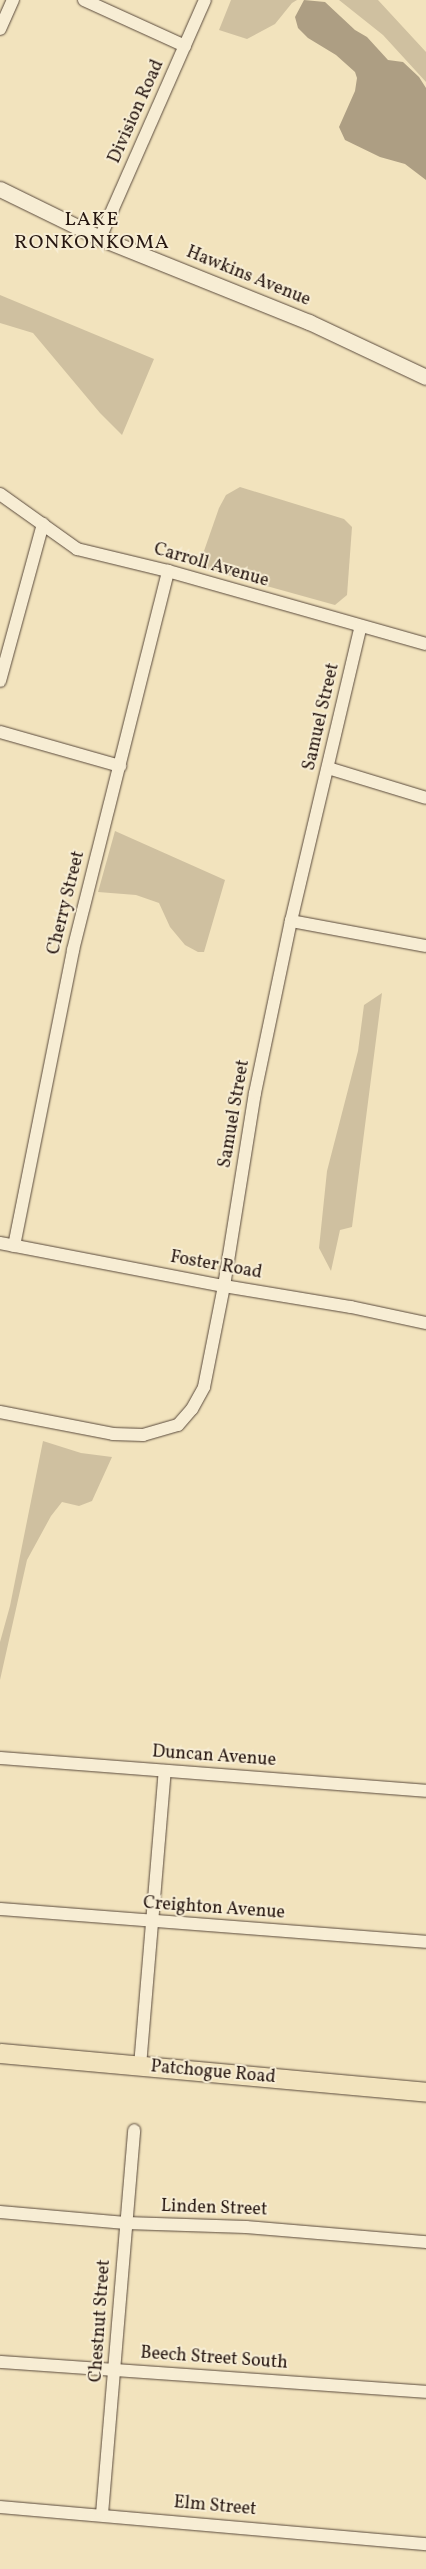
<!DOCTYPE html>
<style>
body{margin:0}
#map{position:relative;width:426px;height:2569px;overflow:hidden;background:#f2e3bd;font-family:Vollkorn,serif}
div>[style]{position:absolute}
.green>*{inset:0;background:#cfc0a0}
.water>*{inset:0;background:#ad9e83}
.roads{filter:drop-shadow(0 0 1px #5a4a3c) drop-shadow(0 0 1px #5a4a3c)}
.minor>*{height:12px;margin:-6px;padding:0 6px;transform-origin:6px;border-radius:6px;background:#f7edd4}
.tertiary>*{height:15px;margin:-7.5px;padding:0 7.5px;transform-origin:7.5px;border-radius:7.5px;background:#f7edd4}
.primary>*{height:19px;margin:-9.5px;padding:0 9.5px;transform-origin:9.5px;border-radius:9.5px;background:#f2e3bd}
span{translate:-50% -50%;white-space:nowrap;text-align:center;line-height:1.15;-webkit-text-stroke:4px #f7edd4;paint-order:stroke}
.street-label{font-size:18px;color:#271711}
.quarter-label{font-size:20px;color:#271711;letter-spacing:1px}
</style>
<div id="map">
<div class="green">
<i style="clip-path:polygon(231px 0,297px 0,292px 3px,275px 24px,247px 39px,219px 30px)"></i>
<i style="clip-path:polygon(339px 0,378px 0,426px 52px,426px 82px,383px 35px)"></i>
<i style="clip-path:polygon(0 295px,154px 359px,122px 435px,100px 413px,33px 333px,0 323px)"></i>
<i style="clip-path:polygon(240px 487px,344px 519px,352px 527px,347px 595px,335px 605px,206px 569px,204px 551px,219px 508px,226px 495px)"></i>
<i style="clip-path:polygon(115px 831px,225px 880px,204px 952px,198px 952px,185px 945px,170px 927px,159px 903px,136px 895px,98px 892px)"></i>
<i style="clip-path:polygon(382px 993px,352px 1227px,340px 1230px,331px 1271px,319px 1248px,327px 1171px,358px 1051px,364px 1005px)"></i>
<i style="clip-path:polygon(43px 1441px,81px 1453px,112px 1457px,92px 1501px,79px 1506px,62px 1502px,51px 1516px,27px 1560px,0 1680px,0 1642px,10px 1606px)"></i>
</div>
<div class="water">
<i style="clip-path:polygon(304px 0,325px 2px,355px 30px,367px 37px,388px 60px,403px 62px,419px 77px,426px 88px,426px 180px,405px 164px,380px 157px,345px 140px,339px 127px,355px 91px,357px 78px,355px 72px,336px 55px,308px 38px,298px 28px,295px 17px)"></i>
</div>
<div class="roads">
<div class="minor">
<i style="left:84px;top:0;width:111px;rotate:24.5deg"></i>
<i style="left:0;top:29px;width:32px;rotate:-66deg"></i>
<i style="left:100px;top:238px;width:260px;rotate:-66.2deg"></i>
<i style="left:0;top:494px;width:95px;rotate:35.5deg"></i>
<i style="left:77px;top:549px;width:94px;rotate:13.6deg"></i>
<i style="left:168px;top:571px;width:268px;rotate:15.8deg"></i>
<i style="left:0;top:681px;width:163px;rotate:-74.7deg"></i>
<i style="left:0;top:732px;width:125px;rotate:15.8deg"></i>
<i style="left:328px;top:768px;width:102px;rotate:17deg"></i>
<i style="left:291px;top:921px;width:137px;rotate:10.5deg"></i>
<i style="left:0;top:1243px;width:228px;rotate:10.9deg"></i>
<i style="left:224px;top:1286px;width:129px;rotate:9.4deg"></i>
<i style="left:351px;top:1307px;width:77px;rotate:12deg"></i>
<i style="left:14px;top:1246px;width:302px;rotate:-78.7deg"></i>
<i style="left:73px;top:950px;width:391px;rotate:-75.9deg"></i>
<i style="left:0;top:1412px;width:115px;rotate:11deg"></i>
<i style="left:113px;top:1434px;width:30px;rotate:2deg"></i>
<i style="left:143px;top:1435px;width:36px;rotate:-16deg"></i>
<i style="left:178px;top:1425px;width:21px;rotate:-49deg"></i>
<i style="left:192px;top:1409px;width:25px;rotate:-61deg"></i>
<i style="left:204px;top:1387px;width:103px;rotate:-78.8deg"></i>
<i style="left:224px;top:1286px;width:195px;rotate:-80.9deg"></i>
<i style="left:255px;top:1093px;width:176px;rotate:-78.2deg"></i>
<i style="left:291px;top:921px;width:303px;rotate:-76.7deg"></i>
<i style="left:0;top:1758px;width:427px;rotate:4.4deg"></i>
<i style="left:0;top:1909px;width:427px;rotate:4.4deg"></i>
<i style="left:140px;top:2066px;width:296px;rotate:-85.2deg"></i>
<i style="left:0;top:2212px;width:126px;rotate:5deg"></i>
<i style="left:126px;top:2223px;width:120px;rotate:1.9deg"></i>
<i style="left:246px;top:2227px;width:181px;rotate:4.8deg"></i>
<i style="left:0;top:2362px;width:427px;rotate:4deg"></i>
<i style="left:0;top:2507px;width:428px;rotate:5deg"></i>
<i style="left:102px;top:2514px;width:385px;rotate:-85.2deg"></i>
</div>
<div class="tertiary">
<i style="left:0;top:189px;width:111px;rotate:26.1deg"></i>
<i style="left:100px;top:238px;width:225px;rotate:21.9deg"></i>
<i style="left:309px;top:322px;width:129px;rotate:25.2deg"></i>
</div>
<div class="primary">
<i style="left:0;top:2053px;width:428px;rotate:5.2deg"></i>
</div>
</div>
<div class="street-label">
<span style="left:137px;top:112px;rotate:-66deg">Division Road</span>
<span style="left:248px;top:277px;rotate:22deg">Hawkins Avenue</span>
<span style="left:211px;top:566px;rotate:16deg">Carroll Avenue</span>
<span style="left:322px;top:717px;rotate:-77deg">Samuel Street</span>
<span style="left:67px;top:903px;rotate:-76deg">Cherry Street</span>
<span style="left:235px;top:1114px;rotate:-80deg">Samuel Street</span>
<span style="left:216px;top:1266px;rotate:10deg">Foster Road</span>
<span style="left:214px;top:1757px;rotate:4deg">Duncan Avenue</span>
<span style="left:214px;top:1909px;rotate:4deg">Creighton Avenue</span>
<span style="left:213px;top:2073px;rotate:5deg">Patchogue Road</span>
<span style="left:214px;top:2209px;rotate:2deg">Linden Street</span>
<span style="left:101px;top:2321px;rotate:-86deg">Chestnut Street</span>
<span style="left:214px;top:2359px;rotate:4deg">Beech Street South</span>
<span style="left:215px;top:2507px;rotate:5deg">Elm Street</span>
</div>
<div class="quarter-label">
<span style="left:92px;top:232px">LAKE<br>RONKONKOMA</span>
</div>
</div>
